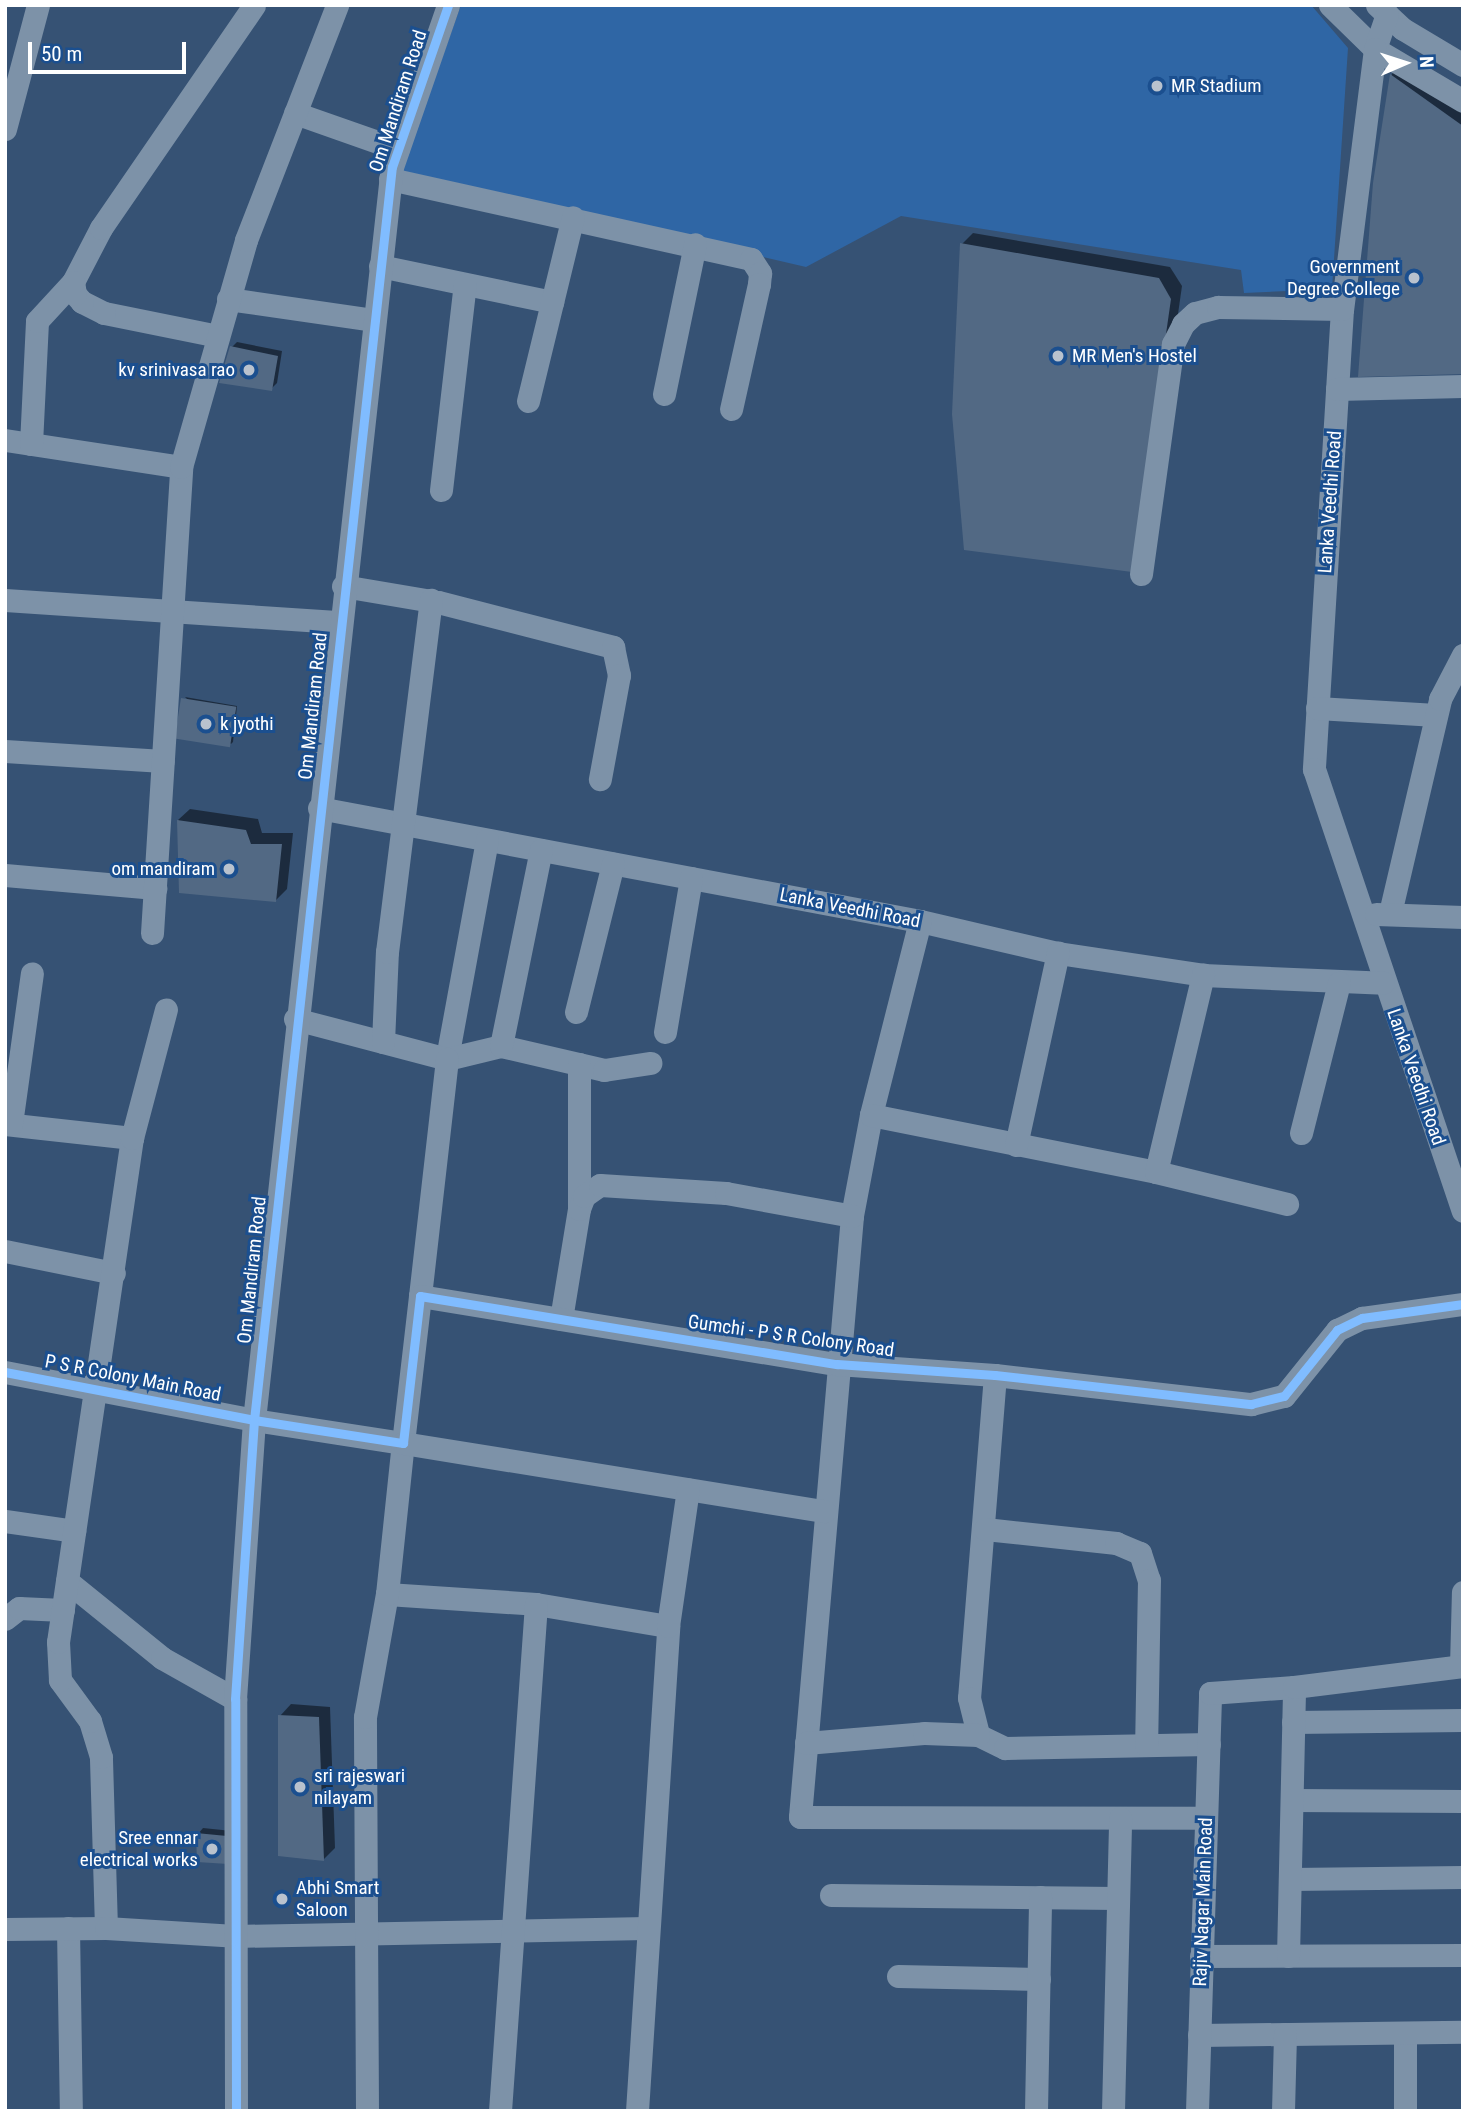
<!DOCTYPE html>
<style>
body{margin:0}
#map{position:relative;width:1468px;height:2116px;overflow:hidden;background:#365274;font-family:"Roboto Condensed",sans-serif}
div>[style]{position:absolute}
.green>*{inset:0;background:#2f66a5}
.shadow>*{inset:0;background:#0007}
.building>*{inset:0;background:#526984;transform-origin:0 0}
.minor>*{height:23px;margin:-11.5px;padding:0 11.5px;transform-origin:11.5px;border-radius:11.5px;background:#7d92a8}
.cycleway>*{height:9px;margin:-4.5px;padding:0 4.5px;transform-origin:4.5px;border-radius:4.5px;background:#80bcff}
.dots>*{width:19px;height:19px;translate:-50% -50%;box-sizing:border-box;border:4px solid #1b4f8f;border-radius:50%}
span{translate:-50% -50%;white-space:nowrap;text-align:center;line-height:1.15;-webkit-text-stroke:6px #1b4f8f;paint-order:stroke}
.poi-label{font-size:19px;color:#fff}
.left{translate:0 -50%;text-align:left}
.right{translate:-100% -50%;text-align:right}
.street-label{font-size:19px;color:#fff}
.frame{position:absolute;inset:0;border:7px solid #fff;pointer-events:none}
.north{position:absolute;left:1370px;top:28px;width:70px;height:70px;-webkit-text-stroke:5px #1b4f8f;paint-order:stroke;rotate:87deg;font-size:19px;font-weight:700;line-height:28px;text-align:center;color:#fff}
.north::after{content:'';display:block;margin:auto;width:24px;height:32px;background:#fff;clip-path:polygon(50% 0,100% 100%,50% 72%,0 100%)}
.scale{position:absolute;left:28px;top:42px;width:158px;height:32px;box-sizing:border-box;border:4px solid #fff;border-top:0;padding-left:9px;font-size:21px;line-height:24px;white-space:nowrap;color:#fff;-webkit-text-stroke:5px #1b4f8f;paint-order:stroke}
</style>
<div id="map">
<div class="green">
<i style="clip-path:polygon(461px 5px,1311px 5px,1348px 48px,1332px 289px,1244px 293px,1241px 270px,901px 216px,806px 267px,401px 173px)"></i>
</div>
<div class="shadow">
<i style="clip-path:polygon(1403px 63px,1463px 106px,1463px 372px,1374px 183px,1392px 74px)"></i>
<i style="clip-path:polygon(973px 233px,1170px 267px,1182px 286px,1143px 559px,962px 244px)"></i>
<i style="clip-path:polygon(237px 342px,282px 351px,277px 383px,271px 389px,232px 347px)"></i>
<i style="clip-path:polygon(185px 697px,237px 706px,233px 742px,231px 744px)"></i>
<i style="clip-path:polygon(190px 809px,258px 819px,262px 833px,293px 833px,287px 889px,276px 900px,178px 820px)"></i>
<i style="clip-path:polygon(291px 1704px,330px 1707px,335px 1848px,324px 1859px,280px 1716px)"></i>
<i style="clip-path:polygon(203px 1828px,232px 1831px,233px 1857px,198px 1834px)"></i>
</div>
<div class="building">
<i style="clip-path:polygon(1390px 74px,1463px 126px,1463px 374px,1358px 377px,1373px 183px)"></i>
<i style="clip-path:polygon(960px 243px,1159px 278px,1171px 299px,1132px 572px,964px 550px,952px 414px)"></i>
<i style="clip-path:polygon(230px 346px,278px 356px,272px 391px,219px 383px)"></i>
<i style="left:181px;top:698px;width:56px;height:41px;rotate:9deg"></i>
<i style="clip-path:polygon(177px 820px,246px 830px,251px 844px,282px 844px,276px 902px,179px 893px)"></i>
<i style="clip-path:polygon(278px 1715px,319px 1717px,324px 1861px,278px 1856px)"></i>
<i style="clip-path:polygon(196px 1833px,227px 1836px,228px 1864px,197px 1862px)"></i>
</div>
<div class="minor">
<i style="left:1330px;top:5px;width:63px;rotate:44.4deg"></i>
<i style="left:1375px;top:49px;width:102px;rotate:30.6deg"></i>
<i style="left:1377px;top:5px;width:35px;rotate:43deg"></i>
<i style="left:1403px;top:29px;width:70px;rotate:31deg"></i>
<i style="left:1387px;top:14px;width:37px;rotate:109deg"></i>
<i style="left:1375px;top:49px;width:262px;rotate:97.2deg"></i>
<i style="left:1342px;top:309px;width:461px;rotate:93.5deg"></i>
<i style="left:1314px;top:769px;width:466px;rotate:71.4deg"></i>
<i style="left:295px;top:113px;width:109px;rotate:19.3deg"></i>
<i style="left:5px;top:129px;width:128px;rotate:-75.1deg"></i>
<i style="left:390px;top:179px;width:370px;rotate:12.5deg"></i>
<i style="left:751px;top:259px;width:17px;rotate:57deg"></i>
<i style="left:760px;top:273px;width:11px;rotate:95deg"></i>
<i style="left:759px;top:284px;width:128px;rotate:102.6deg"></i>
<i style="left:380px;top:266px;width:176px;rotate:11.8deg"></i>
<i style="left:228px;top:299px;width:148px;rotate:8.2deg"></i>
<i style="left:218px;top:336px;width:116px;rotate:-168.6deg"></i>
<i style="left:104px;top:313px;width:25px;rotate:-153deg"></i>
<i style="left:82px;top:302px;width:11px;rotate:-131deg"></i>
<i style="left:75px;top:294px;width:12px;rotate:-99deg"></i>
<i style="left:73px;top:282px;width:61px;rotate:-62.6deg"></i>
<i style="left:101px;top:228px;width:270px;rotate:-55.5deg"></i>
<i style="left:1337px;top:389px;width:126px;rotate:-1.4deg"></i>
<i style="left:664px;top:394px;width:153px;rotate:-78.3deg"></i>
<i style="left:528px;top:401px;width:189px;rotate:-76.3deg"></i>
<i style="left:5px;top:440px;width:178px;rotate:8.7deg"></i>
<i style="left:31px;top:444px;width:123px;rotate:-87.2deg"></i>
<i style="left:37px;top:321px;width:53px;rotate:-47.3deg"></i>
<i style="left:441px;top:490px;width:207px;rotate:-83.4deg"></i>
<i style="left:1141px;top:574px;width:232px;rotate:-82.1deg"></i>
<i style="left:1173px;top:344px;width:22px;rotate:-63deg"></i>
<i style="left:1183px;top:324px;width:16px;rotate:-43deg"></i>
<i style="left:1195px;top:313px;width:24px;rotate:-15deg"></i>
<i style="left:1218px;top:307px;width:124px;rotate:0.9deg"></i>
<i style="left:343px;top:586px;width:96px;rotate:9.6deg"></i>
<i style="left:438px;top:602px;width:181px;rotate:14.4deg"></i>
<i style="left:613px;top:647px;width:29px;rotate:78deg"></i>
<i style="left:619px;top:675px;width:106px;rotate:100.4deg"></i>
<i style="left:5px;top:600px;width:336px;rotate:3.8deg"></i>
<i style="left:1317px;top:708px;width:119px;rotate:3.4deg"></i>
<i style="left:5px;top:751px;width:158px;rotate:3.6deg"></i>
<i style="left:319px;top:808px;width:612px;rotate:10.65deg"></i>
<i style="left:920px;top:921px;width:142px;rotate:13.1deg"></i>
<i style="left:1058px;top:953px;width:147px;rotate:8.6deg"></i>
<i style="left:1203px;top:975px;width:180px;rotate:2.5deg"></i>
<i style="left:487px;top:840px;width:223px;rotate:100.4deg"></i>
<i style="left:447px;top:1059px;width:56px;rotate:-13.5deg"></i>
<i style="left:501px;top:1046px;width:106px;rotate:13.1deg"></i>
<i style="left:604px;top:1070px;width:47px;rotate:-8.7deg"></i>
<i style="left:5px;top:875px;width:151px;rotate:5deg"></i>
<i style="left:1390px;top:913px;width:220px;rotate:-76.8deg"></i>
<i style="left:1440px;top:699px;width:50px;rotate:-62.4deg"></i>
<i style="left:1376px;top:914px;width:87px;rotate:2deg"></i>
<i style="left:920px;top:921px;width:200px;rotate:104.2deg"></i>
<i style="left:871px;top:1115px;width:103px;rotate:100.7deg"></i>
<i style="left:852px;top:1216px;width:603px;rotate:94.95deg"></i>
<i style="left:800px;top:1817px;width:406px;rotate:0.1deg"></i>
<i style="left:152px;top:933px;width:467px;rotate:-86.4deg"></i>
<i style="left:181px;top:467px;width:236px;rotate:-74deg"></i>
<i style="left:246px;top:240px;width:252px;rotate:-68.8deg"></i>
<i style="left:576px;top:1012px;width:153px;rotate:-76deg"></i>
<i style="left:295px;top:1019px;width:157px;rotate:14.7deg"></i>
<i style="left:447px;top:1059px;width:239px;rotate:96.5deg"></i>
<i style="left:665px;top:1032px;width:156px;rotate:-80.4deg"></i>
<i style="left:383px;top:1042px;width:90px;rotate:-87.5deg"></i>
<i style="left:387px;top:952px;width:355px;rotate:-82.9deg"></i>
<i style="left:501px;top:1046px;width:200px;rotate:-78.5deg"></i>
<i style="left:871px;top:1115px;width:291px;rotate:11.3deg"></i>
<i style="left:1156px;top:1172px;width:135px;rotate:13.7deg"></i>
<i style="left:5px;top:1124px;width:128px;rotate:6.3deg"></i>
<i style="left:11px;top:1124px;width:152px;rotate:-82.1deg"></i>
<i style="left:1301px;top:1133px;width:155px;rotate:-75.8deg"></i>
<i style="left:1016px;top:1145px;width:197px;rotate:-77.7deg"></i>
<i style="left:1156px;top:1172px;width:203px;rotate:-76.6deg"></i>
<i style="left:579px;top:1208px;width:144px;rotate:-90deg"></i>
<i style="left:5px;top:1251px;width:111px;rotate:11.4deg"></i>
<i style="left:561px;top:1319px;width:111px;rotate:-80.7deg"></i>
<i style="left:579px;top:1209px;width:14px;rotate:-69deg"></i>
<i style="left:584px;top:1196px;width:19px;rotate:-35deg"></i>
<i style="left:600px;top:1185px;width:126px;rotate:3.6deg"></i>
<i style="left:726px;top:1193px;width:128px;rotate:10.3deg"></i>
<i style="left:5px;top:1372px;width:254px;rotate:10.9deg"></i>
<i style="left:254px;top:1420px;width:151px;rotate:8.8deg"></i>
<i style="left:403px;top:1443px;width:148px;rotate:-83.4deg"></i>
<i style="left:420px;top:1296px;width:423px;rotate:9.3deg"></i>
<i style="left:837px;top:1364px;width:158px;rotate:4deg"></i>
<i style="left:995px;top:1375px;width:258px;rotate:6.5deg"></i>
<i style="left:1251px;top:1404px;width:34px;rotate:-14deg"></i>
<i style="left:1284px;top:1396px;width:85px;rotate:-51.2deg"></i>
<i style="left:1337px;top:1330px;width:28px;rotate:-26deg"></i>
<i style="left:1362px;top:1318px;width:102px;rotate:-7.9deg"></i>
<i style="left:995px;top:1375px;width:324px;rotate:94.6deg"></i>
<i style="left:969px;top:1698px;width:38px;rotate:76deg"></i>
<i style="left:978px;top:1735px;width:30px;rotate:26deg"></i>
<i style="left:1005px;top:1748px;width:204px;rotate:-1.1deg"></i>
<i style="left:5px;top:1521px;width:70px;rotate:8.2deg"></i>
<i style="left:985px;top:1529px;width:132px;rotate:6.1deg"></i>
<i style="left:1116px;top:1543px;width:26px;rotate:23deg"></i>
<i style="left:1140px;top:1553px;width:28px;rotate:72deg"></i>
<i style="left:1149px;top:1580px;width:165px;rotate:91deg"></i>
<i style="left:67px;top:1581px;width:122px;rotate:39deg"></i>
<i style="left:162px;top:1658px;width:84px;rotate:29.3deg"></i>
<i style="left:387px;top:1594px;width:149px;rotate:3.8deg"></i>
<i style="left:536px;top:1604px;width:134px;rotate:9.5deg"></i>
<i style="left:5px;top:1619px;width:18px;rotate:-38deg"></i>
<i style="left:19px;top:1608px;width:44px;rotate:2.6deg"></i>
<i style="left:1461px;top:1666px;width:74px;rotate:-88.5deg"></i>
<i style="left:1293px;top:1722px;width:170px;rotate:-0.7deg"></i>
<i style="left:806px;top:1743px;width:118px;rotate:-4.8deg"></i>
<i style="left:924px;top:1733px;width:54px;rotate:2.1deg"></i>
<i style="left:1292px;top:1800px;width:171px;rotate:0.3deg"></i>
<i style="left:1290px;top:1879px;width:173px;rotate:-0.7deg"></i>
<i style="left:831px;top:1895px;width:287px;rotate:0.6deg"></i>
<i style="left:68px;top:1928px;width:183px;rotate:89.1deg"></i>
<i style="left:106px;top:1928px;width:171px;rotate:-91.7deg"></i>
<i style="left:101px;top:1757px;width:38px;rotate:-107deg"></i>
<i style="left:90px;top:1721px;width:51px;rotate:-126.2deg"></i>
<i style="left:60px;top:1680px;width:38px;rotate:-93deg"></i>
<i style="left:58px;top:1642px;width:509px;rotate:-81.65deg"></i>
<i style="left:132px;top:1138px;width:133px;rotate:-75.2deg"></i>
<i style="left:5px;top:1929px;width:101px;rotate:-0.6deg"></i>
<i style="left:106px;top:1928px;width:129px;rotate:3.5deg"></i>
<i style="left:235px;top:1936px;width:411px;rotate:-1.1deg"></i>
<i style="left:1201px;top:1956px;width:262px;rotate:-0.2deg"></i>
<i style="left:1288px;top:1956px;width:269px;rotate:-88.7deg"></i>
<i style="left:898px;top:1976px;width:141px;rotate:1.2deg"></i>
<i style="left:1405px;top:2033px;width:78px;rotate:90deg"></i>
<i style="left:1199px;top:2035px;width:264px;rotate:-0.7deg"></i>
<i style="left:236px;top:2111px;width:412px;rotate:-90.1deg"></i>
<i style="left:235px;top:1699px;width:280px;rotate:-86.1deg"></i>
<i style="left:254px;top:1420px;width:1261px;rotate:-83.72deg"></i>
<i style="left:392px;top:167px;width:171px;rotate:-70.9deg"></i>
<i style="left:367px;top:2111px;width:394px;rotate:-90.3deg"></i>
<i style="left:365px;top:1717px;width:125px;rotate:-79.9deg"></i>
<i style="left:387px;top:1594px;width:152px;rotate:-84deg"></i>
<i style="left:403px;top:1443px;width:427px;rotate:9.2deg"></i>
<i style="left:500px;top:2111px;width:508px;rotate:-85.94deg"></i>
<i style="left:637px;top:2111px;width:486px;rotate:-86.3deg"></i>
<i style="left:668px;top:1626px;width:138px;rotate:-81.7deg"></i>
<i style="left:1036px;top:2111px;width:214px;rotate:-88.9deg"></i>
<i style="left:1113px;top:2111px;width:293px;rotate:-88.6deg"></i>
<i style="left:1197px;top:2111px;width:418px;rotate:-88.2deg"></i>
<i style="left:1210px;top:1693px;width:84px;rotate:-4.1deg"></i>
<i style="left:1294px;top:1687px;width:170px;rotate:-7.1deg"></i>
<i style="left:1283px;top:2111px;width:77px;rotate:-88.5deg"></i>
</div>
<div class="cycleway">
<i style="left:5px;top:1372px;width:254px;rotate:10.9deg"></i>
<i style="left:254px;top:1420px;width:151px;rotate:8.8deg"></i>
<i style="left:403px;top:1443px;width:148px;rotate:-83.4deg"></i>
<i style="left:420px;top:1296px;width:423px;rotate:9.3deg"></i>
<i style="left:837px;top:1364px;width:158px;rotate:4deg"></i>
<i style="left:995px;top:1375px;width:258px;rotate:6.5deg"></i>
<i style="left:1251px;top:1404px;width:34px;rotate:-14deg"></i>
<i style="left:1284px;top:1396px;width:85px;rotate:-51.2deg"></i>
<i style="left:1337px;top:1330px;width:28px;rotate:-26deg"></i>
<i style="left:1362px;top:1318px;width:102px;rotate:-7.9deg"></i>
<i style="left:236px;top:2111px;width:412px;rotate:-90.1deg"></i>
<i style="left:235px;top:1699px;width:280px;rotate:-86.1deg"></i>
<i style="left:254px;top:1420px;width:1261px;rotate:-83.72deg"></i>
<i style="left:392px;top:167px;width:171px;rotate:-70.9deg"></i>
</div>
<div class="dots">
<i style="left:1157px;top:86px;background:#b9c2ce"></i>
<i style="left:1414px;top:278px;background:#b9c2ce"></i>
<i style="left:1058px;top:356px;background:#b9c2ce"></i>
<i style="left:249px;top:370px;background:#b9c2ce"></i>
<i style="left:206px;top:724px;background:#b9c2ce"></i>
<i style="left:229px;top:869px;background:#b9c2ce"></i>
<i style="left:300px;top:1787px;background:#b9c2ce"></i>
<i style="left:212px;top:1849px;background:#b9c2ce"></i>
<i style="left:282px;top:1899px;background:#b9c2ce"></i>
</div>
<div class="poi-label">
<span class="left" style="left:1171px;top:86px">MR Stadium</span>
<span class="right" style="left:1400px;top:278px">Government<br>Degree College</span>
<span class="left" style="left:1072px;top:356px">MR Men's Hostel</span>
<span class="right" style="left:235px;top:370px">kv srinivasa rao</span>
<span class="left" style="left:220px;top:724px">k jyothi</span>
<span class="right" style="left:215px;top:869px">om mandiram</span>
<span class="left" style="left:314px;top:1787px">sri rajeswari<br>nilayam</span>
<span class="right" style="left:198px;top:1849px">Sree ennar<br>electrical works</span>
<span class="left" style="left:296px;top:1899px">Abhi Smart<br>Saloon</span>
</div>
<div class="street-label">
<span style="left:398px;top:101px;rotate:-72deg">Om Mandiram Road</span>
<span style="left:1330px;top:502px;rotate:-86deg">Lanka Veedhi Road</span>
<span style="left:313px;top:706px;rotate:-84deg">Om Mandiram Road</span>
<span style="left:850px;top:908px;rotate:11deg">Lanka Veedhi Road</span>
<span style="left:1416px;top:1077px;rotate:71deg">Lanka Veedhi Road</span>
<span style="left:252px;top:1270px;rotate:-84deg">Om Mandiram Road</span>
<span style="left:791px;top:1336px;rotate:8deg">Gumchi - P S R Colony Road</span>
<span style="left:133px;top:1378px;rotate:11deg">P S R Colony Main Road</span>
<span style="left:1203px;top:1902px;rotate:-88deg">Rajiv Nagar Main Road</span>
</div>
<div class="frame"></div>
<div class="north">N</div>
<div class="scale">50 m</div>
</div>
